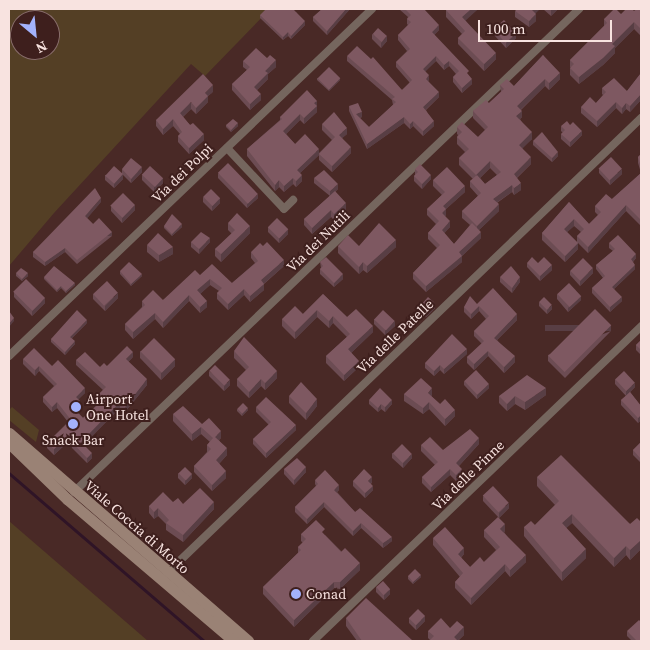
<!DOCTYPE html>
<style>
body{margin:0}
#map{position:relative;width:650px;height:650px;overflow:hidden;background:#492926;font-family:"Source Serif 4",serif}
div>[style]{position:absolute}
.green>*{inset:0;background:#543f25}
.stream>*{height:2.5px;margin:-1.25px;padding:0 1.25px;transform-origin:1.25px;border-radius:1.25px;background:#2f1426}
.street>*{height:8px;margin:-4px;padding:0 4px;transform-origin:4px;border-radius:4px;background:#75665e}
.secondary>*{height:11px;margin:-5.5px;padding:0 5.5px;transform-origin:5.5px;border-radius:5.5px;background:#9a8275}
.wall>*{inset:0;background:#6c4c53}
.shaded-wall>*{inset:0;background:#583e44;transform-origin:0 0}
.building>*{inset:0;background:#7e5861;transform-origin:0 0}
.dots>*{width:14px;height:14px;translate:-50% -50%;box-sizing:border-box;border:2px solid #3e1f1d;border-radius:50%}
span{translate:-50% -50%;white-space:nowrap;text-align:center;line-height:1.15;-webkit-text-stroke:4px #3e1f1d;paint-order:stroke}
.street-label{font-size:14px;color:#f8e3e0}
.poi-label{font-size:14px;color:#f8e3e0}
.left{translate:0 -50%;text-align:left}
.frame{position:absolute;inset:0;border:10px solid #f8e3e0;pointer-events:none}
.north{position:absolute;left:10px;top:10px;width:50px;height:50px;box-sizing:border-box;background:#3e1f1d;border:1px solid #886d6b;border-radius:50%;rotate:152deg;font-size:14px;font-weight:700;line-height:20px;text-align:center;color:#f8e3e0}
.north::after{content:'';display:block;margin:auto;width:18px;height:22px;background:#a3b2fc;clip-path:polygon(50% 0,100% 100%,50% 72%,0 100%)}
.scale{position:absolute;left:478px;top:20px;width:134px;height:22px;box-sizing:border-box;border:2px solid #f8e3e0;border-top:0;padding-left:6px;font-size:15px;line-height:18px;white-space:nowrap;color:#f8e3e0;-webkit-text-stroke:4px #3e1f1d;paint-order:stroke}
</style>
<div id="map">
<div class="green">
<i style="clip-path:polygon(evenodd,9px 9px,270px 9px,205px 76px,191px 64px,54px 213px,9px 266px,9px 9px,20px 20px,50px 20px,50px 50px,20px 50px,20px 20px)"></i>
<i style="clip-path:polygon(12px 407px,39px 430px,36px 442px,9px 420px,9px 410px)"></i>
<i style="clip-path:polygon(9px 521px,148px 641px,9px 641px)"></i>
</div>
<div class="stream">
<i style="left:9px;top:473px;width:257px;rotate:40.7deg"></i>
</div>
<div class="street">
<i style="left:227px;top:148px;width:83px;rotate:46.9deg"></i>
<i style="left:284px;top:209px;width:13px;rotate:-45deg"></i>
<i style="left:9px;top:356px;width:502px;rotate:-43.71deg"></i>
<i style="left:74px;top:492px;width:699px;rotate:-43.72deg"></i>
<i style="left:167px;top:573px;width:657px;rotate:-43.83deg"></i>
<i style="left:313px;top:641px;width:455px;rotate:-43.8deg"></i>
</div>
<div class="secondary">
<i style="left:9px;top:433px;width:317px;rotate:41deg"></i>
<i style="left:9px;top:443px;width:81px;rotate:44deg"></i>
<i style="left:67px;top:499px;width:219px;rotate:40.4deg"></i>
</div>
<div class="wall">
<i style="clip-path:polygon(322px 9px,350px 9px,327px 35px,313px 21px,313px 17px)"></i>
<i style="clip-path:polygon(399px 9px,425px 9px,424px 10px,439px 30px,434px 35px,469px 76px,472px 84px,462px 93px,453px 82px,453px 77px,456px 74px,449px 66px,444px 70px,436px 61px,425px 71px,429px 80px,428px 81px,439px 97px,426px 110px,434px 126px,423px 136px,413px 126px,410px 129px,404px 123px,367px 149px,349px 111px,349px 106px,362px 117px,360px 118px,369px 127px,393px 105px,392px 100px,347px 61px,347px 56px,402px 90px,410px 83px,396px 67px,396px 62px,407px 51px,398px 40px,398px 35px,408px 25px,407px 24px,407px 19px,408px 17px)"></i>
<i style="clip-path:polygon(448px 9px,478px 9px,465px 20px,496px 59px,484px 71px,458px 44px,458px 38px,462px 34px,446px 17px,446px 10px)"></i>
<i style="clip-path:polygon(543px 9px,558px 9px,551px 16px)"></i>
<i style="clip-path:polygon(641px 9px,641px 36px,634px 29px,615px 48px,615px 53px,603px 65px,579px 84px,570px 75px,570px 68px,571px 67px,570px 67px,570px 60px,604px 26px,604px 19px)"></i>
<i style="clip-path:polygon(515px 11px,536px 21px,529px 27px,515px 17px)"></i>
<i style="clip-path:polygon(296px 12px,305px 25px,291px 39px,288px 36px,283px 40px,260px 18px,260px 15px)"></i>
<i style="clip-path:polygon(494px 30px,516px 38px,506px 48px,494px 35px)"></i>
<i style="clip-path:polygon(372px 34px,387px 41px,381px 48px,372px 39px)"></i>
<i style="clip-path:polygon(evenodd,543px 55px,560px 79px,549px 90px,545px 86px,521px 110px,522px 117px,520px 119px,532px 139px,522px 148px,531px 164px,517px 178px,521px 190px,514px 195px,512px 192px,497px 203px,499px 211px,479px 230px,481px 238px,462px 256px,462px 262px,426px 292px,413px 279px,413px 273px,437px 248px,428px 239px,428px 233px,436px 224px,427px 215px,427px 209px,442px 195px,433px 186px,433px 180px,465px 192px,446px 209px,446px 215px,445px 216px,450px 227px,444px 233px,454px 244px,470px 225px,462px 218px,462px 211px,478px 196px,470px 187px,470px 181px,473px 179px,459px 165px,459px 158px,465px 152px,457px 144px,457px 137px,458px 135px,457px 134px,457px 127px,478px 137px,485px 130px,473px 118px,473px 111px,489px 103px,501px 92px,500px 85px,514px 86px,543px 55px,490px 168px,497px 175px,485px 184px,480px 178px,490px 168px)"></i>
<i style="clip-path:polygon(243px 61px,276px 67px,268px 74px,268px 79px,257px 90px,261px 100px,250px 110px,232px 90px,232px 84px,247px 70px,243px 67px)"></i>
<i style="clip-path:polygon(641px 73px,641px 100px,630px 112px,626px 109px,622px 114px,616px 108px,597px 127px,581px 113px,581px 107px,596px 103px,603px 95px,602px 94px,602px 88px,627px 91px)"></i>
<i style="clip-path:polygon(317px 78px,340px 80px,329px 91px,317px 80px)"></i>
<i style="clip-path:polygon(213px 92px,208px 96px,208px 102px,196px 114px,191px 109px,183px 117px,190px 125px,204px 140px,189px 154px,178px 142px,178px 136px,180px 134px,173px 126px,163px 135px,156px 126px,156px 120px)"></i>
<i style="clip-path:polygon(317px 101px,317px 112px,304px 124px,300px 120px,286px 134px,295px 144px,319px 153px,332px 140px,322px 130px,322px 124px,347px 134px,342px 138px,351px 153px,332px 172px,319px 160px,319px 155px,300px 173px,302px 181px,296px 187px,293px 184px,284px 192px,279px 187px,275px 191px,247px 156px,247px 149px,280px 120px,280px 117px)"></i>
<i style="clip-path:polygon(226px 125px,238px 126px,231px 132px,226px 127px)"></i>
<i style="clip-path:polygon(561px 126px,582px 135px,570px 147px,561px 139px,561px 134px,563px 133px,561px 131px)"></i>
<i style="clip-path:polygon(533px 141px,558px 156px,552px 162px,533px 145px)"></i>
<i style="clip-path:polygon(evenodd,641px 154px,641px 226px,626px 211px,588px 253px,578px 243px,578px 249px,565px 262px,542px 240px,542px 233px,569px 202px,589px 224px,598px 215px,595px 212px,595px 206px,612px 199px,641px 173px,638px 163px,638px 157px,641px 154px,574px 226px,581px 232px,577px 236px,577px 242px,567px 232px,574px 226px)"></i>
<i style="clip-path:polygon(122px 169px,142px 172px,131px 183px,123px 175px,123px 179px,114px 188px,105px 180px,105px 175px,122px 173px)"></i>
<i style="clip-path:polygon(415px 169px,431px 179px,422px 189px,414px 181px,414px 176px,415px 175px)"></i>
<i style="clip-path:polygon(599px 169px,622px 174px,610px 185px,599px 173px)"></i>
<i style="clip-path:polygon(218px 173px,258px 198px,247px 208px,218px 178px)"></i>
<i style="clip-path:polygon(142px 175px,163px 183px,154px 192px,142px 180px)"></i>
<i style="clip-path:polygon(314px 178px,338px 189px,335px 192px,346px 209px,334px 220px,331px 217px,312px 234px,304px 225px,304px 219px,330px 196px,314px 183px)"></i>
<i style="clip-path:polygon(203px 197px,220px 203px,212px 211px,203px 202px)"></i>
<i style="clip-path:polygon(101px 202px,87px 218px,93px 224px,112px 236px,77px 264px,65px 252px,45px 266px,33px 257px,33px 252px)"></i>
<i style="clip-path:polygon(111px 207px,135px 210px,122px 223px,111px 211px)"></i>
<i style="clip-path:polygon(228px 223px,250px 233px,221px 262px,215px 256px,215px 249px,232px 234px,228px 230px)"></i>
<i style="clip-path:polygon(164px 226px,182px 227px,172px 236px,164px 228px)"></i>
<i style="clip-path:polygon(268px 227px,288px 234px,279px 243px,268px 232px)"></i>
<i style="clip-path:polygon(191px 242px,210px 242px,199px 254px,191px 247px)"></i>
<i style="clip-path:polygon(609px 243px,636px 258px,633px 262px,635px 269px,614px 289px,622px 301px,610px 312px,592px 293px,592px 288px,603px 278px,596px 269px,596px 265px,613px 251px,609px 248px)"></i>
<i style="clip-path:polygon(147px 245px,173px 254px,159px 262px,147px 252px)"></i>
<i style="clip-path:polygon(338px 246px,359px 246px,396px 247px,367px 273px,363px 270px,359px 274px,338px 253px)"></i>
<i style="clip-path:polygon(251px 252px,284px 266px,264px 284px,264px 290px,250px 302px,244px 295px,228px 310px,217px 299px,217px 293px,219px 291px,210px 285px,200px 294px,207px 307px,200px 313px,189px 301px,163px 328px,155px 319px,133px 339px,125px 330px,125px 324px,142px 307px,142px 301px,163px 300px,200px 275px,232px 283px,255px 263px,251px 258px)"></i>
<i style="clip-path:polygon(320px 262px,343px 279px,334px 287px,320px 274px,320px 269px,321px 268px)"></i>
<i style="clip-path:polygon(527px 263px,552px 270px,540px 281px,527px 267px)"></i>
<i style="clip-path:polygon(120px 271px,142px 276px,131px 286px,120px 274px)"></i>
<i style="clip-path:polygon(570px 271px,593px 273px,580px 286px,570px 275px)"></i>
<i style="clip-path:polygon(16px 273px,28px 276px,22px 281px,16px 276px)"></i>
<i style="clip-path:polygon(44px 277px,75px 285px,66px 293px,61px 288px,57px 292px,44px 279px)"></i>
<i style="clip-path:polygon(500px 277px,520px 282px,512px 293px,500px 282px)"></i>
<i style="clip-path:polygon(14px 292px,45px 303px,32px 316px,14px 297px)"></i>
<i style="clip-path:polygon(93px 294px,118px 298px,105px 311px,93px 299px)"></i>
<i style="clip-path:polygon(323px 294px,347px 317px,373px 332px,351px 353px,359px 367px,344px 381px,326px 363px,326px 356px,347px 337px,333px 323px,329px 328px,317px 317px,295px 339px,282px 326px,282px 319px,303px 314px)"></i>
<i style="clip-path:polygon(557px 294px,581px 300px,568px 312px,557px 299px)"></i>
<i style="clip-path:polygon(539px 302px,552px 309px,547px 314px,539px 306px)"></i>
<i style="clip-path:polygon(477px 304px,517px 320px,497px 340px,515px 362px,504px 373px,488px 356px,474px 370px,467px 363px,467px 357px,482px 344px,474px 336px,474px 331px,486px 319px,479px 311px,471px 319px,464px 312px,464px 307px)"></i>
<i style="clip-path:polygon(420px 305px,435px 308px,426px 317px,420px 310px)"></i>
<i style="clip-path:polygon(374px 319px,395px 326px,385px 335px,374px 324px)"></i>
<i style="clip-path:polygon(87px 323px,72px 338px,75px 344px,65px 355px,51px 342px,51px 339px)"></i>
<i style="clip-path:polygon(611px 331px,565px 378px,548px 361px,548px 355px)"></i>
<i style="clip-path:polygon(641px 340px,641px 355px,636px 350px,636px 345px)"></i>
<i style="clip-path:polygon(140px 351px,175px 366px,161px 380px,140px 358px)"></i>
<i style="clip-path:polygon(234px 351px,277px 378px,265px 390px,261px 386px,249px 398px,237px 386px,237px 379px,246px 370px,234px 358px)"></i>
<i style="clip-path:polygon(467px 354px,444px 374px,440px 370px,434px 376px,425px 368px,425px 363px)"></i>
<i style="clip-path:polygon(133px 357px,128px 362px,147px 385px,125px 412px,120px 408px,84px 444px,92px 458px,87px 463px,67px 443px,54px 455px,47px 448px,47px 443px,68px 422px,57px 408px,52px 412px,43px 402px,43px 397px,54px 386px,39px 371px,35px 376px,23px 364px,23px 359px,52px 366px,85px 393px,78px 399px,80px 406px,76px 410px,83px 418px,100px 402px,98px 400px,98px 395px,103px 390px,76px 365px,76px 360px,100px 367px,107px 366px)"></i>
<i style="clip-path:polygon(209px 371px,230px 385px,224px 391px,209px 376px)"></i>
<i style="clip-path:polygon(615px 379px,635px 387px,630px 392px,641px 406px,641px 420px,638px 423px,621px 405px,621px 400px,626px 396px,615px 384px)"></i>
<i style="clip-path:polygon(464px 381px,489px 388px,477px 399px,464px 385px)"></i>
<i style="clip-path:polygon(404px 394px,432px 395px,431px 396px,440px 404px,455px 416px,445px 426px,429px 409px,423px 414px,404px 401px)"></i>
<i style="clip-path:polygon(546px 395px,525px 410px,515px 404px,507px 411px,499px 403px,499px 396px)"></i>
<i style="clip-path:polygon(289px 396px,317px 406px,306px 420px,289px 403px)"></i>
<i style="clip-path:polygon(369px 400px,392px 404px,385px 412px,381px 409px,378px 412px,369px 404px)"></i>
<i style="clip-path:polygon(256px 407px,296px 430px,266px 458px,253px 444px,253px 439px,269px 425px,256px 412px)"></i>
<i style="clip-path:polygon(237px 409px,248px 410px,242px 416px,237px 411px)"></i>
<i style="clip-path:polygon(173px 414px,202px 424px,221px 438px,219px 440px,227px 455px,219px 464px,226px 478px,212px 491px,194px 472px,194px 466px,207px 452px,207px 445px,210px 442px,201px 434px,192px 441px,173px 421px)"></i>
<i style="clip-path:polygon(641px 442px,641px 463px,633px 455px,633px 450px)"></i>
<i style="clip-path:polygon(479px 444px,459px 466px,462px 475px,456px 481px,450px 475px,431px 492px,422px 483px,422px 477px,435px 465px,421px 451px,421px 445px,443px 450px)"></i>
<i style="clip-path:polygon(392px 453px,412px 458px,403px 468px,392px 458px)"></i>
<i style="clip-path:polygon(284px 469px,306px 472px,294px 485px,284px 474px)"></i>
<i style="clip-path:polygon(178px 473px,192px 478px,185px 485px,178px 478px)"></i>
<i style="clip-path:polygon(537px 477px,630px 524px,641px 522px,641px 549px,630px 560px,626px 555px,614px 567px,572px 523px,566px 528px,586px 558px,562px 581px,524px 536px,524px 527px,535px 525px,555px 505px,537px 486px)"></i>
<i style="clip-path:polygon(315px 480px,339px 490px,337px 492px,355px 512px,392px 541px,383px 548px,361px 528px,353px 536px,324px 507px,307px 524px,295px 512px,295px 507px,316px 486px,315px 484px)"></i>
<i style="clip-path:polygon(353px 481px,372px 482px,371px 484px,373px 490px,365px 498px,353px 486px)"></i>
<i style="clip-path:polygon(483px 496px,509px 508px,499px 518px,483px 501px)"></i>
<i style="clip-path:polygon(173px 502px,183px 504px,214px 509px,183px 542px,166px 530px,166px 524px,158px 516px,154px 519px,149px 513px,149px 506px)"></i>
<i style="clip-path:polygon(484px 530px,505px 531px,504px 532px,526px 562px,510px 577px,505px 571px,471px 605px,455px 588px,455px 582px,460px 577px,433px 545px,433px 538px,464px 554px,461px 558px,470px 567px,484px 562px,496px 550px,484px 537px)"></i>
<i style="clip-path:polygon(301px 534px,325px 535px,360px 570px,340px 589px,334px 588px,294px 627px,263px 594px,263px 587px,298px 553px,298px 547px,303px 543px,301px 541px)"></i>
<i style="clip-path:polygon(408px 576px,421px 577px,413px 584px,408px 579px)"></i>
<i style="clip-path:polygon(376px 587px,390px 594px,384px 600px,376px 592px)"></i>
<i style="clip-path:polygon(346px 618px,413px 641px,357px 641px,346px 626px)"></i>
<i style="clip-path:polygon(409px 618px,425px 621px,416px 630px,409px 623px)"></i>
<i style="clip-path:polygon(450px 628px,464px 635px,458px 641px,430px 640px,428px 638px,428px 631px)"></i>
<i style="clip-path:polygon(627px 631px,641px 641px,632px 641px,627px 636px)"></i>
</div>
<div class="shaded-wall">
<i style="clip-path:polygon(346px 9px,350px 9px,327px 35px,327px 31px)"></i>
<i style="clip-path:polygon(471px 9px,478px 9px,462px 24px,462px 17px)"></i>
<i style="clip-path:polygon(533px 9px,540px 9px,532px 17px,532px 10px)"></i>
<i style="clip-path:polygon(552px 9px,558px 9px,551px 16px,551px 10px)"></i>
<i style="clip-path:polygon(536px 14px,536px 21px,529px 27px,529px 21px)"></i>
<i style="clip-path:polygon(305px 21px,305px 25px,291px 39px,291px 36px)"></i>
<i style="clip-path:polygon(634px 22px,634px 29px,615px 48px,615px 53px,603px 65px,579px 84px,579px 77px)"></i>
<i style="clip-path:polygon(439px 25px,439px 30px,432px 37px,432px 32px)"></i>
<i style="clip-path:polygon(288px 32px,288px 36px,283px 40px,283px 37px)"></i>
<i style="clip-path:polygon(516px 34px,516px 38px,506px 48px,506px 43px)"></i>
<i style="clip-path:polygon(387px 36px,387px 41px,381px 48px,381px 43px)"></i>
<i style="clip-path:polygon(496px 53px,496px 59px,484px 71px,484px 64px)"></i>
<i style="clip-path:polygon(436px 56px,436px 61px,423px 74px,423px 69px)"></i>
<i style="clip-path:polygon(276px 60px,276px 67px,268px 74px,268px 79px,254px 93px,254px 87px,265px 71px)"></i>
<i style="clip-path:polygon(449px 61px,449px 66px,444px 70px,444px 65px)"></i>
<i style="clip-path:polygon(560px 73px,560px 79px,549px 90px,549px 83px)"></i>
<i style="clip-path:polygon(429px 75px,429px 80px,426px 84px,426px 79px)"></i>
<i style="clip-path:polygon(340px 78px,340px 80px,329px 91px,329px 89px)"></i>
<i style="clip-path:polygon(472px 79px,472px 84px,462px 93px,462px 88px)"></i>
<i style="clip-path:polygon(545px 79px,545px 86px,517px 113px,517px 106px)"></i>
<i style="clip-path:polygon(213px 85px,213px 92px,208px 96px,208px 102px,196px 114px,196px 108px,205px 93px)"></i>
<i style="clip-path:polygon(439px 92px,439px 97px,423px 112px,423px 107px)"></i>
<i style="clip-path:polygon(261px 94px,261px 100px,250px 110px,250px 104px)"></i>
<i style="clip-path:polygon(641px 94px,641px 100px,630px 112px,630px 106px)"></i>
<i style="clip-path:polygon(317px 101px,317px 112px,304px 124px,304px 118px,314px 103px)"></i>
<i style="clip-path:polygon(191px 102px,191px 109px,180px 119px,180px 113px)"></i>
<i style="clip-path:polygon(616px 102px,616px 108px,597px 127px,597px 121px)"></i>
<i style="clip-path:polygon(626px 103px,626px 109px,622px 114px,622px 108px)"></i>
<i style="clip-path:polygon(522px 111px,522px 117px,516px 123px,516px 116px)"></i>
<i style="clip-path:polygon(362px 112px,362px 117px,356px 119px,356px 114px)"></i>
<i style="clip-path:polygon(300px 114px,300px 120px,283px 137px,283px 131px)"></i>
<i style="clip-path:polygon(404px 117px,404px 123px,367px 149px,367px 144px)"></i>
<i style="clip-path:polygon(173px 119px,173px 126px,163px 135px,163px 129px)"></i>
<i style="clip-path:polygon(413px 121px,413px 126px,410px 129px,410px 124px)"></i>
<i style="clip-path:polygon(434px 121px,434px 126px,423px 136px,423px 131px)"></i>
<i style="clip-path:polygon(238px 123px,238px 126px,231px 132px,231px 130px)"></i>
<i style="clip-path:polygon(347px 128px,347px 134px,339px 141px,339px 135px)"></i>
<i style="clip-path:polygon(582px 131px,582px 135px,570px 147px,570px 142px)"></i>
<i style="clip-path:polygon(532px 132px,532px 139px,519px 152px,519px 145px)"></i>
<i style="clip-path:polygon(204px 134px,204px 140px,189px 154px,189px 148px)"></i>
<i style="clip-path:polygon(351px 147px,351px 153px,332px 172px,332px 166px)"></i>
<i style="clip-path:polygon(319px 149px,319px 155px,297px 176px,297px 170px)"></i>
<i style="clip-path:polygon(558px 152px,558px 156px,552px 162px,552px 158px)"></i>
<i style="clip-path:polygon(531px 157px,531px 164px,514px 180px,514px 174px)"></i>
<i style="clip-path:polygon(490px 161px,490px 168px,476px 182px,476px 175px)"></i>
<i style="clip-path:polygon(142px 167px,142px 172px,131px 183px,131px 179px)"></i>
<i style="clip-path:polygon(622px 169px,622px 174px,610px 185px,610px 180px)"></i>
<i style="clip-path:polygon(123px 174px,123px 179px,114px 188px,114px 183px)"></i>
<i style="clip-path:polygon(302px 175px,302px 181px,296px 187px,296px 181px)"></i>
<i style="clip-path:polygon(431px 175px,431px 179px,422px 189px,422px 184px)"></i>
<i style="clip-path:polygon(163px 178px,163px 183px,154px 192px,154px 187px)"></i>
<i style="clip-path:polygon(293px 178px,293px 184px,284px 192px,284px 186px)"></i>
<i style="clip-path:polygon(279px 180px,279px 187px,275px 191px,275px 185px)"></i>
<i style="clip-path:polygon(521px 183px,521px 190px,514px 195px,514px 188px)"></i>
<i style="clip-path:polygon(338px 184px,338px 189px,330px 196px,330px 191px)"></i>
<i style="clip-path:polygon(512px 185px,512px 192px,493px 205px,493px 199px)"></i>
<i style="clip-path:polygon(465px 186px,465px 192px,446px 209px,446px 215px,442px 219px,443px 206px)"></i>
<i style="clip-path:polygon(258px 194px,258px 198px,247px 208px,247px 204px)"></i>
<i style="clip-path:polygon(101px 198px,101px 202px,85px 221px,85px 216px)"></i>
<i style="clip-path:polygon(220px 198px,220px 203px,212px 211px,212px 206px)"></i>
<i style="clip-path:polygon(346px 203px,346px 209px,334px 220px,334px 214px)"></i>
<i style="clip-path:polygon(499px 204px,499px 211px,477px 232px,477px 226px)"></i>
<i style="clip-path:polygon(135px 205px,135px 210px,122px 223px,122px 218px)"></i>
<i style="clip-path:polygon(626px 205px,626px 211px,588px 253px,588px 247px)"></i>
<i style="clip-path:polygon(331px 210px,331px 217px,312px 234px,312px 228px)"></i>
<i style="clip-path:polygon(574px 219px,574px 226px,564px 235px,564px 229px)"></i>
<i style="clip-path:polygon(450px 221px,450px 227px,442px 236px,442px 230px)"></i>
<i style="clip-path:polygon(182px 224px,182px 227px,172px 236px,172px 234px)"></i>
<i style="clip-path:polygon(250px 226px,250px 233px,221px 262px,221px 254px)"></i>
<i style="clip-path:polygon(288px 229px,288px 234px,279px 243px,279px 238px)"></i>
<i style="left:112px;top:232px;width:4px;height:45px;rotate:90deg"></i>
<i style="clip-path:polygon(481px 232px,481px 238px,460px 258px,462px 256px,462px 262px,426px 292px,426px 286px,459px 252px)"></i>
<i style="clip-path:polygon(210px 238px,210px 242px,199px 254px,199px 249px)"></i>
<i style="clip-path:polygon(396px 240px,396px 247px,367px 273px,367px 266px)"></i>
<i style="clip-path:polygon(578px 243px,578px 249px,565px 262px,565px 256px)"></i>
<i style="clip-path:polygon(173px 247px,173px 254px,159px 262px,159px 255px)"></i>
<i style="clip-path:polygon(65px 248px,65px 252px,45px 266px,45px 262px)"></i>
<i style="clip-path:polygon(636px 254px,636px 258px,631px 264px,631px 259px)"></i>
<i style="clip-path:polygon(284px 260px,284px 266px,261px 286px,261px 280px)"></i>
<i style="clip-path:polygon(363px 262px,363px 270px,359px 274px,359px 267px)"></i>
<i style="clip-path:polygon(552px 265px,552px 270px,540px 281px,540px 276px)"></i>
<i style="clip-path:polygon(635px 265px,635px 269px,612px 291px,612px 287px)"></i>
<i style="clip-path:polygon(593px 268px,593px 273px,580px 286px,580px 281px)"></i>
<i style="clip-path:polygon(28px 273px,28px 276px,22px 281px,22px 279px)"></i>
<i style="clip-path:polygon(142px 274px,142px 276px,131px 286px,131px 284px)"></i>
<i style="clip-path:polygon(343px 274px,343px 279px,334px 287px,334px 283px)"></i>
<i style="clip-path:polygon(520px 277px,520px 282px,512px 293px,512px 288px)"></i>
<i style="clip-path:polygon(210px 279px,210px 285px,197px 297px,197px 290px)"></i>
<i style="clip-path:polygon(75px 283px,75px 285px,66px 293px,66px 291px)"></i>
<i style="clip-path:polygon(264px 284px,264px 290px,250px 302px,250px 296px)"></i>
<i style="clip-path:polygon(61px 286px,61px 288px,57px 292px,57px 290px)"></i>
<i style="clip-path:polygon(244px 289px,244px 295px,228px 310px,228px 304px)"></i>
<i style="clip-path:polygon(118px 293px,118px 298px,105px 311px,105px 306px)"></i>
<i style="clip-path:polygon(189px 295px,189px 301px,163px 328px,163px 322px)"></i>
<i style="clip-path:polygon(581px 296px,581px 300px,568px 312px,568px 308px)"></i>
<i style="clip-path:polygon(622px 297px,622px 301px,610px 312px,610px 307px)"></i>
<i style="clip-path:polygon(45px 298px,45px 303px,32px 316px,32px 311px)"></i>
<i style="clip-path:polygon(207px 301px,207px 307px,200px 313px,200px 307px)"></i>
<i style="clip-path:polygon(435px 303px,435px 308px,426px 317px,426px 312px)"></i>
<i style="clip-path:polygon(552px 305px,552px 309px,547px 314px,547px 310px)"></i>
<i style="clip-path:polygon(479px 306px,479px 311px,471px 319px,471px 314px)"></i>
<i style="clip-path:polygon(317px 310px,317px 317px,295px 339px,295px 332px)"></i>
<i style="clip-path:polygon(155px 313px,155px 319px,133px 339px,133px 332px)"></i>
<i style="clip-path:polygon(517px 314px,517px 320px,494px 343px,494px 338px)"></i>
<i style="clip-path:polygon(333px 316px,333px 323px,329px 328px,329px 321px)"></i>
<i style="clip-path:polygon(14px 318px,14px 321px,9px 327px,9px 324px)"></i>
<i style="clip-path:polygon(87px 320px,87px 323px,70px 340px,70px 337px)"></i>
<i style="clip-path:polygon(395px 321px,395px 326px,385px 335px,385px 330px)"></i>
<i style="left:611px;top:325px;width:6px;height:66px;rotate:90deg"></i>
<i style="clip-path:polygon(373px 326px,373px 332px,348px 356px,348px 349px)"></i>
<i style="clip-path:polygon(75px 341px,75px 344px,65px 355px,65px 352px)"></i>
<i style="clip-path:polygon(467px 349px,467px 354px,444px 374px,444px 369px)"></i>
<i style="clip-path:polygon(488px 351px,488px 356px,474px 370px,474px 364px)"></i>
<i style="clip-path:polygon(133px 352px,133px 357px,126px 364px,126px 359px)"></i>
<i style="clip-path:polygon(515px 356px,515px 362px,504px 373px,504px 367px)"></i>
<i style="clip-path:polygon(175px 359px,175px 366px,161px 380px,161px 373px)"></i>
<i style="clip-path:polygon(359px 361px,359px 367px,344px 381px,344px 375px)"></i>
<i style="clip-path:polygon(440px 365px,440px 370px,434px 376px,434px 371px)"></i>
<i style="clip-path:polygon(39px 366px,39px 371px,35px 376px,35px 370px)"></i>
<i style="clip-path:polygon(277px 371px,277px 378px,265px 390px,265px 383px)"></i>
<i style="clip-path:polygon(147px 379px,147px 385px,125px 412px,125px 407px)"></i>
<i style="clip-path:polygon(261px 379px,261px 386px,249px 398px,249px 392px)"></i>
<i style="clip-path:polygon(230px 380px,230px 385px,224px 391px,224px 386px)"></i>
<i style="clip-path:polygon(635px 383px,635px 387px,626px 396px,626px 391px)"></i>
<i style="clip-path:polygon(489px 384px,489px 388px,477px 399px,477px 394px)"></i>
<i style="clip-path:polygon(85px 388px,85px 393px,76px 402px,76px 397px)"></i>
<i style="clip-path:polygon(432px 388px,432px 395px,428px 399px,428px 393px)"></i>
<i style="clip-path:polygon(546px 388px,546px 395px,525px 410px,525px 402px)"></i>
<i style="clip-path:polygon(515px 396px,515px 404px,507px 411px,507px 404px)"></i>
<i style="clip-path:polygon(317px 399px,317px 406px,306px 420px,306px 413px)"></i>
<i style="clip-path:polygon(392px 400px,392px 404px,385px 412px,385px 407px)"></i>
<i style="clip-path:polygon(80px 401px,80px 406px,73px 413px,73px 408px)"></i>
<i style="clip-path:polygon(57px 402px,57px 408px,52px 412px,52px 407px)"></i>
<i style="clip-path:polygon(120px 402px,120px 408px,81px 447px,81px 442px)"></i>
<i style="clip-path:polygon(429px 402px,429px 409px,423px 414px,423px 408px)"></i>
<i style="clip-path:polygon(381px 404px,381px 409px,378px 412px,378px 408px)"></i>
<i style="clip-path:polygon(248px 408px,248px 410px,242px 416px,242px 414px)"></i>
<i style="clip-path:polygon(455px 410px,455px 416px,445px 426px,445px 419px)"></i>
<i style="clip-path:polygon(641px 415px,641px 420px,638px 423px,638px 418px)"></i>
<i style="clip-path:polygon(296px 425px,296px 430px,266px 458px,266px 453px)"></i>
<i style="clip-path:polygon(201px 427px,201px 434px,192px 441px,192px 434px)"></i>
<i style="clip-path:polygon(221px 431px,221px 438px,215px 443px,215px 437px)"></i>
<i style="clip-path:polygon(67px 437px,67px 443px,54px 455px,54px 449px)"></i>
<i style="clip-path:polygon(479px 438px,479px 444px,456px 469px,456px 463px)"></i>
<i style="clip-path:polygon(227px 448px,227px 455px,216px 467px,216px 460px)"></i>
<i style="clip-path:polygon(92px 453px,92px 458px,87px 463px,87px 458px)"></i>
<i style="clip-path:polygon(412px 454px,412px 458px,403px 468px,403px 463px)"></i>
<i style="clip-path:polygon(306px 467px,306px 472px,294px 485px,294px 480px)"></i>
<i style="clip-path:polygon(450px 469px,450px 475px,431px 492px,431px 487px)"></i>
<i style="clip-path:polygon(462px 469px,462px 475px,456px 481px,456px 475px)"></i>
<i style="clip-path:polygon(226px 471px,226px 478px,212px 491px,212px 485px)"></i>
<i style="clip-path:polygon(192px 474px,192px 478px,185px 485px,185px 480px)"></i>
<i style="clip-path:polygon(372px 477px,372px 482px,368px 486px,368px 481px)"></i>
<i style="clip-path:polygon(339px 485px,339px 490px,334px 495px,334px 490px)"></i>
<i style="clip-path:polygon(373px 486px,373px 490px,365px 498px,365px 493px)"></i>
<i style="clip-path:polygon(214px 502px,214px 509px,183px 542px,183px 535px)"></i>
<i style="clip-path:polygon(324px 502px,324px 507px,307px 524px,307px 519px)"></i>
<i style="clip-path:polygon(509px 503px,509px 508px,499px 518px,499px 513px)"></i>
<i style="clip-path:polygon(158px 508px,158px 516px,154px 519px,154px 512px)"></i>
<i style="clip-path:polygon(572px 514px,572px 523px,562px 532px,562px 523px)"></i>
<i style="clip-path:polygon(361px 523px,361px 528px,353px 536px,353px 531px)"></i>
<i style="clip-path:polygon(505px 524px,505px 531px,500px 536px,500px 529px)"></i>
<i style="clip-path:polygon(392px 537px,392px 541px,383px 548px,383px 543px)"></i>
<i style="clip-path:polygon(641px 540px,641px 549px,630px 560px,630px 550px)"></i>
<i style="clip-path:polygon(626px 546px,626px 555px,614px 567px,614px 558px)"></i>
<i style="clip-path:polygon(464px 548px,464px 554px,458px 561px,458px 554px)"></i>
<i style="clip-path:polygon(586px 549px,586px 558px,562px 581px,562px 572px)"></i>
<i style="clip-path:polygon(526px 555px,526px 562px,510px 577px,510px 570px)"></i>
<i style="clip-path:polygon(360px 563px,360px 570px,340px 589px,340px 582px)"></i>
<i style="clip-path:polygon(505px 564px,505px 571px,471px 605px,471px 598px)"></i>
<i style="clip-path:polygon(421px 575px,421px 577px,413px 584px,413px 582px)"></i>
<i style="clip-path:polygon(334px 582px,334px 588px,294px 627px,294px 620px)"></i>
<i style="clip-path:polygon(390px 589px,390px 594px,384px 600px,384px 595px)"></i>
<i style="clip-path:polygon(425px 616px,425px 621px,416px 630px,416px 625px)"></i>
<i style="clip-path:polygon(464px 627px,464px 635px,457px 641px,454px 637px)"></i>
</div>
<div class="building">
<i style="clip-path:polygon(266px 9px,295px 9px,294px 10px,305px 21px,291px 36px,288px 32px,283px 37px,260px 15px)"></i>
<i style="clip-path:polygon(322px 9px,346px 9px,327px 31px,313px 17px)"></i>
<i style="clip-path:polygon(405px 9px,424px 9px,439px 25px,432px 32px,469px 71px,467px 73px,472px 79px,462px 88px,453px 77px,459px 71px,449px 61px,444px 65px,436px 56px,423px 69px,429px 75px,426px 79px,439px 92px,423px 107px,434px 121px,423px 131px,413px 121px,410px 124px,404px 117px,367px 144px,349px 106px,358px 103px,362px 112px,356px 114px,369px 127px,396px 102px,392px 99px,395px 97px,347px 56px,357px 46px,371px 59px,373px 57px,402px 90px,412px 80px,396px 62px,410px 49px,398px 35px,411px 22px,407px 19px,411px 15px)"></i>
<i style="clip-path:polygon(448px 9px,471px 9px,462px 17px,496px 53px,484px 64px,458px 38px,465px 31px,446px 10px)"></i>
<i style="clip-path:polygon(517px 9px,533px 9px,532px 10px,536px 14px,529px 21px,515px 11px)"></i>
<i style="clip-path:polygon(614px 9px,616px 9px,621px 14px,626px 9px,632px 9px,634px 11px,637px 9px,641px 9px,641px 29px,634px 22px,612px 44px,615px 46px,603px 58px,579px 77px,570px 68px,574px 64px,570px 60px,607px 23px,604px 19px)"></i>
<i style="left:504px;top:20px;width:18px;height:14px;rotate:49deg"></i>
<i style="left:378px;top:28px;width:12px;height:8px;rotate:42deg"></i>
<i style="clip-path:polygon(256px 48px,267px 58px,270px 55px,276px 60px,265px 71px,268px 73px,254px 87px,261px 94px,250px 104px,232px 84px,250px 67px,243px 61px)"></i>
<i style="clip-path:polygon(543px 55px,560px 73px,549px 83px,545px 79px,517px 106px,522px 111px,516px 116px,532px 132px,519px 145px,531px 157px,514px 174px,521px 183px,514px 188px,512px 185px,493px 199px,499px 204px,477px 226px,462px 211px,481px 193px,470px 181px,477px 175px,485px 184px,501px 172px,490px 161px,476px 175px,459px 158px,469px 149px,457px 137px,462px 132px,457px 127px,462px 122px,478px 137px,488px 127px,473px 111px,486px 100px,489px 103px,504px 89px,500px 85px,507px 79px,514px 86px)"></i>
<i style="left:329px;top:67px;width:16px;height:16px;rotate:45deg"></i>
<i style="clip-path:polygon(641px 73px,641px 94px,630px 106px,626px 103px,622px 108px,616px 102px,597px 121px,581px 107px,590px 97px,596px 103px,606px 92px,602px 88px,614px 78px,627px 91px)"></i>
<i style="clip-path:polygon(203px 74px,213px 85px,205px 93px,208px 96px,196px 108px,191px 102px,180px 113px,190px 125px,193px 123px,204px 134px,189px 148px,178px 136px,182px 132px,173px 119px,163px 129px,156px 120px)"></i>
<i style="clip-path:polygon(307px 90px,317px 101px,314px 103px,317px 106px,304px 118px,300px 114px,283px 131px,295px 144px,305px 134px,319px 149px,297px 170px,302px 175px,296px 181px,293px 178px,284px 186px,279px 180px,275px 185px,247px 149px,282px 119px,280px 117px)"></i>
<i style="clip-path:polygon(334px 112px,347px 128px,339px 135px,351px 147px,332px 166px,319px 154px,335px 137px,322px 124px)"></i>
<i style="clip-path:polygon(233px 119px,238px 123px,231px 130px,226px 125px)"></i>
<i style="clip-path:polygon(567px 121px,570px 125px,573px 122px,582px 131px,570px 142px,561px 134px,565px 130px,561px 126px)"></i>
<i style="clip-path:polygon(542px 132px,558px 152px,552px 158px,533px 141px)"></i>
<i style="clip-path:polygon(641px 154px,641px 167px,638px 157px)"></i>
<i style="left:611px;top:157px;width:16px;height:17px;rotate:47deg"></i>
<i style="clip-path:polygon(131px 158px,142px 167px,131px 179px,122px 169px)"></i>
<i style="left:228px;top:163px;width:43px;height:14px;rotate:46deg"></i>
<i style="clip-path:polygon(420px 164px,431px 175px,422px 184px,414px 176px,418px 172px,415px 169px)"></i>
<i style="left:114px;top:166px;width:12px;height:13px;rotate:42deg"></i>
<i style="left:150px;top:166px;width:18px;height:12px;rotate:43deg"></i>
<i style="clip-path:polygon(447px 167px,465px 186px,443px 206px,446px 209px,442px 213px,450px 221px,442px 230px,454px 244px,472px 223px,481px 232px,459px 252px,462px 256px,426px 286px,413px 273px,440px 245px,428px 233px,439px 221px,427px 209px,445px 192px,433px 180px)"></i>
<i style="clip-path:polygon(324px 170px,338px 184px,330px 191px,314px 178px)"></i>
<i style="clip-path:polygon(641px 173px,641px 220px,626px 205px,588px 247px,577px 236px,584px 229px,574px 219px,564px 229px,578px 243px,565px 256px,542px 233px,569px 202px,589px 224px,601px 212px,595px 206px,606px 194px,612px 199px)"></i>
<i style="clip-path:polygon(95px 188px,101px 198px,85px 216px,93px 224px,99px 218px,112px 232px,77px 260px,65px 248px,45px 262px,33px 252px)"></i>
<i style="left:211px;top:189px;width:13px;height:11px;rotate:45deg"></i>
<i style="clip-path:polygon(335px 191px,346px 203px,334px 214px,331px 210px,312px 228px,304px 219px)"></i>
<i style="left:123px;top:193px;width:17px;height:18px;rotate:45deg"></i>
<i style="clip-path:polygon(237px 213px,250px 226px,221px 254px,215px 249px,235px 230px,228px 223px)"></i>
<i style="clip-path:polygon(172px 214px,182px 224px,172px 234px,164px 226px)"></i>
<i style="left:277px;top:218px;width:16px;height:13px;rotate:45deg"></i>
<i style="clip-path:polygon(379px 223px,396px 240px,367px 266px,363px 262px,359px 267px,338px 246px,348px 235px,359px 246px)"></i>
<i style="clip-path:polygon(201px 232px,210px 238px,199px 249px,191px 242px)"></i>
<i style="clip-path:polygon(158px 233px,173px 247px,159px 255px,147px 245px)"></i>
<i style="clip-path:polygon(618px 235px,636px 254px,631px 259px,635px 265px,612px 287px,622px 297px,610px 307px,592px 288px,605px 276px,596px 265px,615px 249px,609px 243px)"></i>
<i style="clip-path:polygon(267px 242px,284px 260px,261px 280px,264px 284px,250px 296px,244px 289px,228px 304px,217px 293px,222px 288px,210px 279px,197px 290px,207px 301px,200px 307px,189px 295px,163px 322px,155px 313px,133px 332px,125px 324px,145px 305px,142px 301px,153px 290px,163px 300px,195px 270px,200px 275px,212px 264px,232px 283px,258px 261px,251px 252px,260px 243px,263px 246px)"></i>
<i style="clip-path:polygon(326px 257px,343px 274px,334px 283px,320px 269px,323px 266px,320px 262px)"></i>
<i style="clip-path:polygon(532px 257px,538px 263px,544px 257px,552px 265px,540px 276px,527px 263px)"></i>
<i style="left:583px;top:258px;width:14px;height:18px;rotate:45deg"></i>
<i style="clip-path:polygon(129px 262px,142px 274px,131px 284px,120px 271px)"></i>
<i style="clip-path:polygon(54px 266px,75px 283px,66px 291px,61px 286px,57px 290px,44px 277px)"></i>
<i style="clip-path:polygon(511px 266px,520px 277px,512px 288px,500px 277px)"></i>
<i style="clip-path:polygon(21px 268px,28px 273px,22px 279px,16px 273px)"></i>
<i style="left:26px;top:279px;width:27px;height:18px;rotate:45deg"></i>
<i style="left:107px;top:281px;width:16px;height:19px;rotate:47deg"></i>
<i style="left:569px;top:283px;width:18px;height:16px;rotate:47deg"></i>
<i style="clip-path:polygon(493px 288px,517px 314px,494px 338px,515px 356px,504px 367px,488px 351px,474px 364px,467px 357px,484px 341px,474px 331px,489px 316px,479px 306px,471px 314px,464px 307px,470px 296px,477px 304px)"></i>
<i style="clip-path:polygon(323px 294px,347px 317px,356px 309px,373px 326px,348px 349px,359px 361px,344px 375px,326px 356px,350px 334px,333px 316px,329px 321px,317px 310px,295px 332px,282px 319px,295px 306px,303px 314px)"></i>
<i style="left:428px;top:297px;width:9px;height:11px;rotate:41deg"></i>
<i style="left:544px;top:297px;width:11px;height:7px;rotate:45deg"></i>
<i style="left:595px;top:309px;width:23px;height:66px;rotate:45deg"></i>
<i style="clip-path:polygon(77px 310px,87px 320px,70px 337px,75px 341px,65px 352px,51px 339px)"></i>
<i style="left:383px;top:310px;width:16px;height:13px;rotate:43deg"></i>
<i style="clip-path:polygon(9px 311px,14px 318px,9px 324px)"></i>
<i style="clip-path:polygon(452px 334px,467px 349px,444px 369px,440px 365px,434px 371px,425px 363px)"></i>
<i style="clip-path:polygon(244px 337px,277px 371px,265px 383px,261px 379px,249px 392px,237px 379px,249px 367px,234px 351px)"></i>
<i style="left:154px;top:338px;width:30px;height:19px;rotate:45deg"></i>
<i style="clip-path:polygon(641px 340px,641px 350px,636px 345px)"></i>
<i style="clip-path:polygon(127px 346px,133px 352px,126px 359px,147px 379px,125px 407px,120px 402px,81px 442px,92px 453px,87px 458px,67px 437px,54px 449px,47px 443px,71px 420px,57px 402px,52px 407px,43px 397px,57px 384px,39px 366px,35px 370px,23px 359px,34px 348px,52px 366px,58px 360px,85px 388px,76px 397px,80px 401px,73px 408px,83px 418px,103px 400px,98px 395px,106px 387px,76px 360px,85px 352px,100px 367px,104px 363px,107px 366px)"></i>
<i style="left:215px;top:365px;width:21px;height:8px;rotate:45deg"></i>
<i style="left:476px;top:370px;width:19px;height:16px;rotate:47deg"></i>
<i style="left:624px;top:371px;width:16px;height:12px;rotate:47deg"></i>
<i style="clip-path:polygon(527px 375px,546px 388px,525px 402px,515px 396px,507px 404px,499px 396px)"></i>
<i style="clip-path:polygon(421px 378px,432px 388px,428px 393px,440px 404px,445px 399px,455px 410px,445px 419px,429px 402px,423px 408px,404px 394px)"></i>
<i style="clip-path:polygon(301px 382px,317px 399px,306px 413px,289px 396px)"></i>
<i style="clip-path:polygon(380px 388px,392px 400px,385px 407px,381px 404px,378px 408px,369px 400px)"></i>
<i style="clip-path:polygon(630px 392px,641px 406px,641px 415px,638px 418px,621px 400px)"></i>
<i style="clip-path:polygon(266px 397px,296px 425px,266px 453px,253px 439px,271px 422px,256px 407px)"></i>
<i style="left:243px;top:403px;width:7px;height:8px;rotate:45deg"></i>
<i style="clip-path:polygon(183px 406px,202px 424px,209px 418px,221px 431px,215px 437px,227px 448px,216px 460px,226px 471px,212px 485px,194px 466px,211px 449px,207px 445px,213px 438px,201px 427px,192px 434px,173px 414px)"></i>
<i style="clip-path:polygon(470px 429px,479px 438px,456px 463px,462px 469px,456px 475px,450px 469px,431px 487px,422px 477px,438px 462px,421px 445px,430px 437px,443px 450px)"></i>
<i style="clip-path:polygon(641px 442px,641px 459px,633px 450px)"></i>
<i style="left:402px;top:444px;width:14px;height:13px;rotate:45deg"></i>
<i style="clip-path:polygon(561px 455px,630px 524px,637px 518px,641px 522px,641px 540px,630px 550px,626px 546px,614px 558px,572px 514px,562px 523px,586px 549px,562px 572px,524px 527px,531px 521px,535px 525px,559px 501px,537px 477px)"></i>
<i style="clip-path:polygon(297px 458px,306px 467px,294px 480px,284px 469px)"></i>
<i style="left:185px;top:467px;width:10px;height:9px;rotate:45deg"></i>
<i style="clip-path:polygon(364px 469px,372px 477px,368px 481px,373px 486px,365px 493px,353px 481px)"></i>
<i style="clip-path:polygon(325px 470px,339px 485px,334px 490px,355px 512px,360px 508px,392px 537px,383px 543px,361px 523px,353px 531px,324px 502px,307px 519px,295px 507px,318px 484px,315px 480px)"></i>
<i style="left:493px;top:486px;width:23px;height:14px;rotate:47deg"></i>
<i style="clip-path:polygon(200px 488px,214px 502px,183px 535px,166px 523px,169px 520px,158px 508px,154px 512px,149px 506px,163px 492px,173px 502px,178px 498px,183px 504px)"></i>
<i style="clip-path:polygon(498px 517px,505px 524px,500px 529px,526px 555px,510px 570px,505px 564px,471px 598px,455px 582px,463px 573px,433px 538px,445px 527px,464px 548px,458px 554px,470px 567px,480px 557px,484px 562px,500px 547px,484px 530px)"></i>
<i style="clip-path:polygon(316px 520px,325px 529px,322px 532px,341px 552px,345px 548px,360px 563px,340px 582px,334px 582px,294px 620px,263px 587px,301px 550px,298px 547px,306px 539px,301px 534px)"></i>
<i style="clip-path:polygon(415px 569px,421px 575px,413px 582px,408px 576px)"></i>
<i style="left:383px;top:581px;width:11px;height:9px;rotate:49deg"></i>
<i style="clip-path:polygon(366px 598px,413px 641px,362px 641px,346px 618px)"></i>
<i style="left:418px;top:609px;width:10px;height:13px;rotate:45deg"></i>
<i style="clip-path:polygon(441px 618px,450px 628px,457px 621px,464px 627px,454px 637px,458px 641px,429px 641px,434px 636px,428px 631px)"></i>
<i style="clip-path:polygon(639px 620px,641px 622px,641px 639px,639px 641px,637px 641px,627px 631px)"></i>
</div>
<div class="dots">
<i style="left:76px;top:407px;background:#a3b2fc"></i>
<i style="left:73px;top:424px;background:#a3b2fc"></i>
<i style="left:296px;top:594px;background:#a3b2fc"></i>
</div>
<div class="street-label">
<span style="left:182px;top:173px;rotate:-44deg">Via dei Polpi</span>
<span style="left:318px;top:241px;rotate:-44deg">Via dei Nutili</span>
<span style="left:395px;top:336px;rotate:-44deg">Via delle Patelle</span>
<span style="left:468px;top:475px;rotate:-44deg">Via delle Pinne</span>
<span style="left:137px;top:527px;rotate:41deg">Viale Coccia di Morto</span>
</div>
<div class="poi-label">
<span class="left" style="left:86px;top:407px">Airport<br>One Hotel</span>
<span style="left:73px;top:440px">Snack Bar</span>
<span class="left" style="left:306px;top:594px">Conad</span>
</div>
<div class="frame"></div>
<div class="north">N</div>
<div class="scale">100 m</div>
</div>
